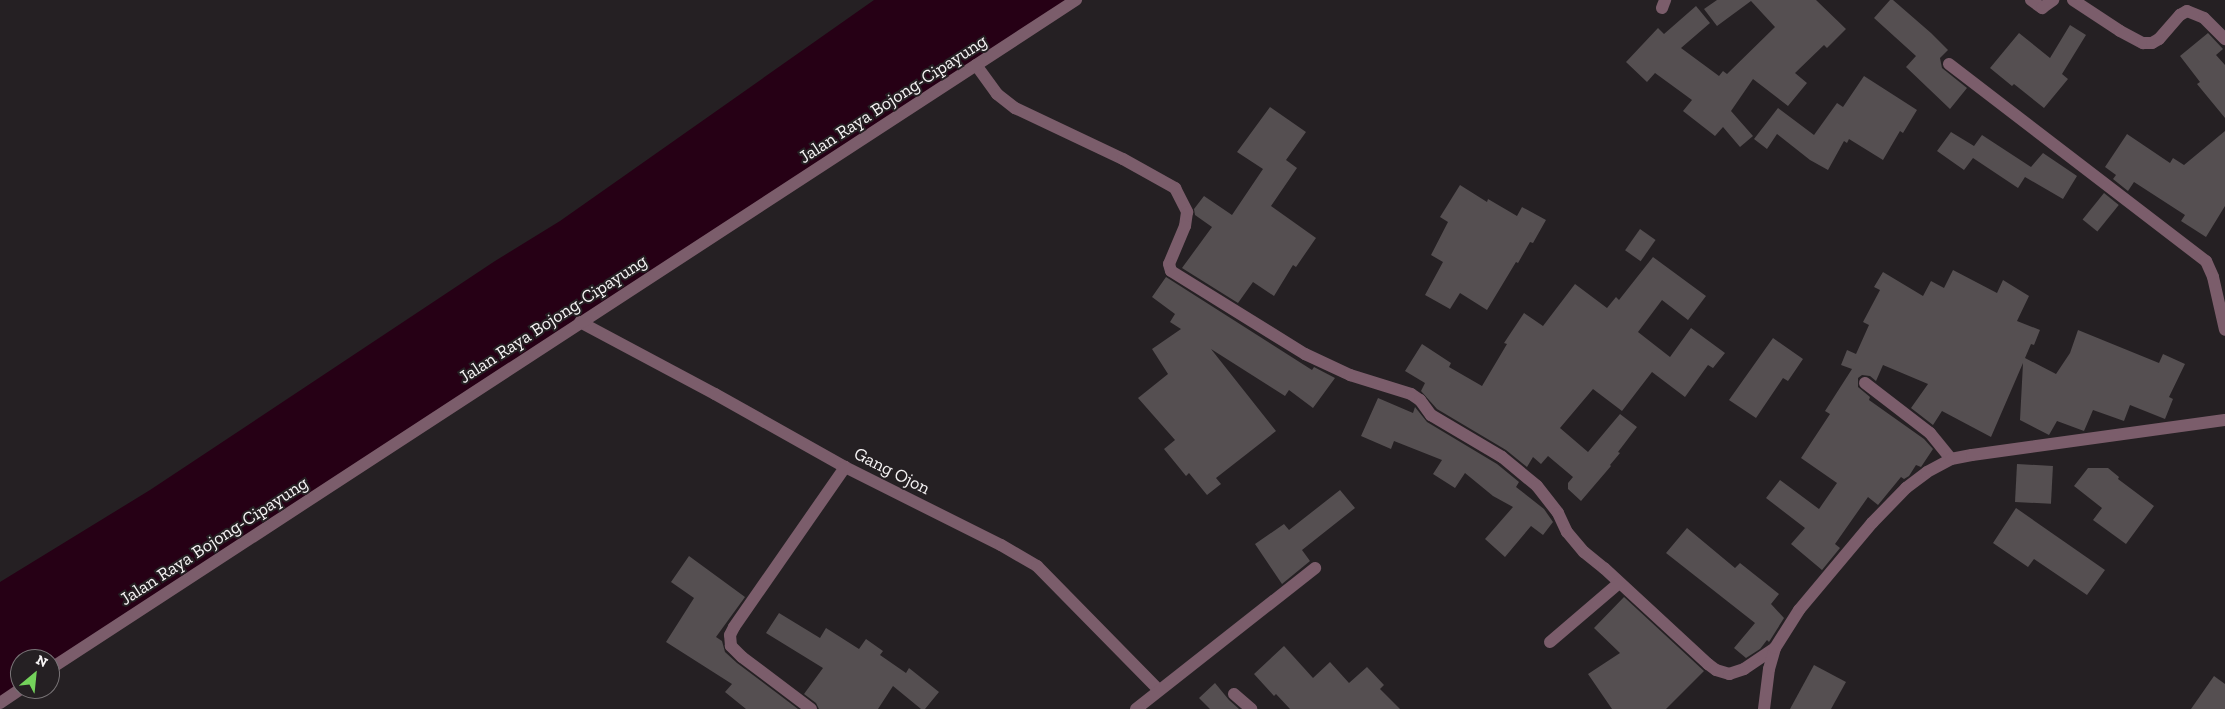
<!DOCTYPE html>
<style>
body{margin:0}
#map{position:relative;width:2225px;height:709px;overflow:hidden;background:#252023;font-family:"Zilla Slab",serif}
div>[style]{position:absolute}
.water>*{inset:0;background:#260015}
.building>*{inset:0;background:#554f51;transform-origin:0 0}
.minor>*{height:12px;margin:-6px;padding:0 6px;transform-origin:6px;border-radius:6px;background:#7b5d6b}
span{translate:-50% -50%;white-space:nowrap;text-align:center;line-height:1.15;-webkit-text-stroke:4px #252023;paint-order:stroke}
.street-label{font-size:18px;color:#f6f3f4}
.north{position:absolute;left:10px;top:649px;width:50px;height:50px;box-sizing:border-box;background:#252023;border:1px solid #797477;border-radius:50%;rotate:28deg;font-size:14px;font-weight:700;line-height:20px;text-align:center;color:#f6f3f4}
.north::after{content:'';display:block;margin:auto;width:18px;height:22px;background:#74d25b;clip-path:polygon(50% 0,100% 100%,50% 72%,0 100%)}
</style>
<div id="map">
<div class="water">
<i style="clip-path:polygon(874px 0,1076px 0,50px 669px,50px 659px,20px 659px,20px 689px,0 703px,0 582px,150px 490px,495px 261px,560px 221px)"></i>
</div>
<div class="building">
<i style="clip-path:polygon(1717px 0,1816px 0,1846px 29px,1827px 48px,1824px 45px,1795px 73px,1807px 83px,1788px 106px,1753px 79px,1731px 111px,1753px 136px,1740px 147px,1723px 127px,1715px 136px,1683px 111px,1692px 100px,1655px 73px,1647px 82px,1626px 62px,1658px 28px,1664px 34px,1696px 6px,1710px 23px,1681px 48px,1719px 76px,1723px 71px,1727px 74px,1775px 27px,1751px 1px,1717px 26px,1704px 9px)"></i>
<i style="clip-path:polygon(1890px 0,1893px 0,1931px 33px,1948px 50px,1940px 58px,1942px 68px,1967px 88px,1950px 109px,1906px 67px,1916px 56px,1874px 18px)"></i>
<i style="clip-path:polygon(2070px 25px,2086px 35px,2062px 74px,2068px 79px,2044px 108px,2014px 84px,2012px 86px,1990px 68px,2019px 33px,2050px 58px)"></i>
<i style="clip-path:polygon(2208px 33px,2223px 49px,2216px 55px,2225px 65px,2225px 118px,2197px 84px,2200px 82px,2180px 56px)"></i>
<i style="clip-path:polygon(1864px 76px,1917px 110px,1903px 133px,1900px 131px,1883px 160px,1849px 139px,1847px 143px,1844px 141px,1828px 170px,1810px 160px,1777px 134px,1767px 149px,1754px 139px,1778px 108px,1814px 135px,1837px 103px,1843px 107px)"></i>
<i style="clip-path:polygon(1270px 107px,1306px 132px,1286px 160px,1297px 168px,1271px 206px,1316px 238px,1296px 267px,1293px 265px,1274px 296px,1253px 282px,1238px 303px,1182px 268px,1212px 227px,1195px 215px,1194px 209px,1204px 196px,1232px 215px,1263px 169px,1237px 152px)"></i>
<i style="clip-path:polygon(2225px 131px,2225px 206px,2206px 237px,2181px 221px,2185px 215px,2134px 182px,2128px 191px,2113px 179px,2116px 175px,2105px 167px,2127px 134px,2170px 163px,2173px 158px,2184px 165px)"></i>
<i style="clip-path:polygon(1951px 132px,1974px 146px,1982px 135px,2031px 167px,2043px 153px,2077px 176px,2063px 199px,2025px 177px,2018px 188px,1973px 158px,1964px 170px,1937px 151px)"></i>
<i style="clip-path:polygon(1460px 185px,1487px 202px,1488px 199px,1517px 216px,1522px 207px,1546px 220px,1533px 243px,1530px 242px,1518px 263px,1516px 262px,1487px 310px,1460px 293px,1450px 309px,1425px 295px,1443px 262px,1431px 255px,1448px 222px,1440px 217px)"></i>
<i style="left:2104px;top:193px;width:19px;height:34px;rotate:39deg"></i>
<i style="left:1640px;top:229px;width:19px;height:26px;rotate:35deg"></i>
<i style="clip-path:polygon(1653px 257px,1706px 296px,1688px 320px,1662px 300px,1638px 332px,1670px 357px,1691px 328px,1725px 353px,1713px 368px,1708px 365px,1685px 397px,1652px 372px,1622px 411px,1593px 389px,1560px 428px,1588px 452px,1620px 414px,1637px 427px,1618px 452px,1620px 453px,1610px 465px,1611px 466px,1581px 501px,1568px 489px,1568px 483px,1573px 477px,1548px 456px,1541px 464px,1533px 457px,1527px 467px,1506px 450px,1437px 409px,1421px 391px,1425px 383px,1405px 371px,1422px 344px,1451px 363px,1449px 367px,1482px 386px,1507px 344px,1504px 343px,1524px 313px,1543px 326px,1575px 284px,1607px 308px,1616px 297px,1619px 300px)"></i>
<i style="clip-path:polygon(1953px 270px,1997px 293px,2003px 280px,2029px 296px,2017px 321px,2040px 330px,2034px 345px,2031px 344px,2025px 358px,2056px 374px,2070px 353px,2078px 330px,2159px 363px,2163px 354px,2185px 364px,2169px 397px,2173px 399px,2165px 419px,2130px 405px,2124px 421px,2093px 410px,2084px 431px,2057px 421px,2049px 435px,2020px 420px,2023px 363px,1991px 437px,1942px 411px,1933px 425px,1911px 408px,1928px 384px,1883px 365px,1876px 381px,1870px 376px,1862px 375px,1858px 378px,1858px 387px,1870px 397px,1869px 400px,1924px 439px,1933px 449px,1921px 467px,1916px 465px,1909px 476px,1904px 479px,1901px 477px,1878px 505px,1868px 497px,1835px 544px,1840px 548px,1822px 570px,1791px 544px,1805px 528px,1766px 498px,1780px 480px,1819px 509px,1837px 483px,1801px 458px,1830px 414px,1825px 411px,1852px 369px,1841px 365px,1847px 350px,1856px 354px,1869px 325px,1863px 322px,1880px 290px,1874px 287px,1883px 272px,1923px 296px,1931px 281px,1944px 288px)"></i>
<i style="clip-path:polygon(1166px 277px,1312px 370px,1314px 367px,1335px 378px,1313px 408px,1289px 390px,1285px 396px,1211px 349px,1276px 431px,1216px 478px,1221px 484px,1207px 495px,1189px 473px,1186px 476px,1164px 449px,1175px 440px,1138px 398px,1168px 374px,1152px 349px,1181px 329px,1170px 322px,1175px 314px,1152px 297px)"></i>
<i style="clip-path:polygon(1773px 338px,1803px 359px,1788px 381px,1783px 378px,1756px 418px,1729px 400px)"></i>
<i style="clip-path:polygon(1378px 398px,1413px 413px,1415px 407px,1427px 422px,1497px 464px,1519px 482px,1516px 487px,1544px 509px,1553px 522px,1543px 535px,1531px 526px,1505px 557px,1485px 539px,1513px 507px,1493px 496px,1465px 473px,1455px 488px,1433px 474px,1442px 460px,1394px 441px,1391px 449px,1361px 436px)"></i>
<i style="left:2017px;top:464px;width:36px;height:38px;rotate:3deg"></i>
<i style="clip-path:polygon(2088px 468px,2108px 468px,2119px 477px,2118px 479px,2154px 506px,2126px 544px,2093px 520px,2102px 508px,2074px 486px)"></i>
<i style="clip-path:polygon(1340px 490px,1355px 508px,1302px 550px,1310px 561px,1282px 584px,1255px 544px,1284px 524px,1289px 530px)"></i>
<i style="clip-path:polygon(2016px 508px,2105px 570px,2087px 595px,2034px 559px,2028px 567px,1993px 543px)"></i>
<i style="clip-path:polygon(1687px 528px,1735px 568px,1740px 563px,1779px 594px,1771px 604px,1784px 618px,1769px 642px,1767px 640px,1760px 649px,1746px 658px,1734px 648px,1755px 623px,1666px 553px)"></i>
<i style="clip-path:polygon(689px 556px,745px 597px,716px 637px,722px 641px,725px 652px,737px 663px,798px 709px,746px 709px,725px 692px,732px 684px,666px 642px,694px 598px,671px 582px)"></i>
<i style="clip-path:polygon(1624px 597px,1704px 671px,1666px 709px,1612px 709px,1588px 674px,1620px 653px,1594px 628px)"></i>
<i style="clip-path:polygon(779px 613px,820px 638px,826px 628px,859px 649px,866px 639px,883px 651px,880px 655px,906px 673px,909px 668px,939px 692px,925px 709px,921px 709px,893px 686px,878px 709px,819px 709px,816px 703px,804px 694px,823px 668px,766px 633px)"></i>
<i style="clip-path:polygon(1284px 646px,1313px 678px,1330px 662px,1349px 683px,1367px 667px,1384px 685px,1380px 689px,1400px 709px,1290px 709px,1276px 694px,1274px 696px,1254px 674px)"></i>
<i style="clip-path:polygon(1814px 665px,1846px 682px,1831px 709px,1790px 709px)"></i>
<i style="clip-path:polygon(2214px 676px,2225px 684px,2225px 709px,2191px 709px)"></i>
<i style="clip-path:polygon(1215px 683px,1229px 700px,1239px 709px,1210px 709px,1199px 698px)"></i>
</div>
<div class="minor">
<i style="left:2031px;top:0;width:14px;rotate:36deg"></i>
<i style="left:2042px;top:8px;width:14px;rotate:-36deg"></i>
<i style="left:2073px;top:0;width:56px;rotate:33.4deg"></i>
<i style="left:2120px;top:31px;width:26px;rotate:28deg"></i>
<i style="left:2143px;top:43px;width:9px"></i>
<i style="left:2152px;top:43px;width:8px;rotate:-30deg"></i>
<i style="left:2159px;top:39px;width:32px;rotate:-49deg"></i>
<i style="left:2180px;top:15px;width:8px;rotate:-30deg"></i>
<i style="left:2187px;top:11px;width:18px;rotate:22deg"></i>
<i style="left:2204px;top:18px;width:30px;rotate:45deg"></i>
<i style="left:1662px;top:8px;width:9px;rotate:-69deg"></i>
<i style="left:1949px;top:64px;width:324px;rotate:37.5deg"></i>
<i style="left:2206px;top:261px;width:17px;rotate:66deg"></i>
<i style="left:2213px;top:277px;width:54px;rotate:77.2deg"></i>
<i style="left:976px;top:65px;width:36px;rotate:54deg"></i>
<i style="left:997px;top:94px;width:23px;rotate:38deg"></i>
<i style="left:1015px;top:108px;width:119px;rotate:25.3deg"></i>
<i style="left:1123px;top:159px;width:60px;rotate:29.1deg"></i>
<i style="left:1175px;top:188px;width:27px;rotate:63deg"></i>
<i style="left:1187px;top:212px;width:14px;rotate:98deg"></i>
<i style="left:1185px;top:226px;width:41px;rotate:112.8deg"></i>
<i style="left:1169px;top:264px;width:7px;rotate:74deg"></i>
<i style="left:1171px;top:271px;width:158px;rotate:31.8deg"></i>
<i style="left:1305px;top:354px;width:50px;rotate:25deg"></i>
<i style="left:1350px;top:375px;width:64px;rotate:17.3deg"></i>
<i style="left:1411px;top:394px;width:11px;rotate:34deg"></i>
<i style="left:1420px;top:400px;width:19px;rotate:54deg"></i>
<i style="left:1431px;top:415px;width:82px;rotate:30.6deg"></i>
<i style="left:1502px;top:457px;width:45px;rotate:39.6deg"></i>
<i style="left:1537px;top:486px;width:34px;rotate:52deg"></i>
<i style="left:1558px;top:513px;width:21px;rotate:65deg"></i>
<i style="left:1567px;top:532px;width:26px;rotate:50deg"></i>
<i style="left:1584px;top:552px;width:26px;rotate:39deg"></i>
<i style="left:1604px;top:568px;width:142px;rotate:42.7deg"></i>
<i style="left:1708px;top:664px;width:10px;rotate:37deg"></i>
<i style="left:1716px;top:670px;width:14px;rotate:17deg"></i>
<i style="left:1729px;top:674px;width:16px;rotate:-18deg"></i>
<i style="left:1744px;top:669px;width:37px;rotate:-34deg"></i>
<i style="left:580px;top:322px;width:153px;rotate:28.1deg"></i>
<i style="left:715px;top:394px;width:149px;rotate:29.3deg"></i>
<i style="left:845px;top:467px;width:174px;rotate:26.6deg"></i>
<i style="left:1001px;top:545px;width:42px;rotate:30.3deg"></i>
<i style="left:1037px;top:566px;width:174px;rotate:45.5deg"></i>
<i style="left:1865px;top:383px;width:82px;rotate:37.6deg"></i>
<i style="left:1930px;top:433px;width:33px;rotate:51deg"></i>
<i style="left:1550px;top:642px;width:91px;rotate:-40.5deg"></i>
<i style="left:50px;top:669px;width:1225px;rotate:-33.11deg"></i>
<i style="left:1234px;top:694px;width:23px;rotate:41deg"></i>
<i style="left:0;top:703px;width:25px;rotate:-34deg"></i>
<i style="left:811px;top:709px;width:86px;rotate:-143deg"></i>
<i style="left:742px;top:657px;width:16px;rotate:-135deg"></i>
<i style="left:731px;top:646px;width:11px;rotate:-95deg"></i>
<i style="left:730px;top:635px;width:9px;rotate:-63deg"></i>
<i style="left:734px;top:627px;width:195px;rotate:-55.2deg"></i>
<i style="left:1136px;top:709px;width:228px;rotate:-38.2deg"></i>
<i style="left:1764px;top:709px;width:40px;rotate:-82.9deg"></i>
<i style="left:1769px;top:669px;width:22px;rotate:-74deg"></i>
<i style="left:1775px;top:648px;width:45px;rotate:-57.7deg"></i>
<i style="left:1799px;top:610px;width:114px;rotate:-50deg"></i>
<i style="left:1872px;top:523px;width:49px;rotate:-45.8deg"></i>
<i style="left:1906px;top:488px;width:26px;rotate:-37deg"></i>
<i style="left:1927px;top:472px;width:27px;rotate:-28deg"></i>
<i style="left:1951px;top:459px;width:21px;rotate:-11deg"></i>
<i style="left:1972px;top:455px;width:255px;rotate:-7.9deg"></i>
</div>
<div class="street-label">
<span style="left:893px;top:99px;rotate:-33deg">Jalan Raya Bojong-Cipayung</span>
<span style="left:553px;top:319px;rotate:-33deg">Jalan Raya Bojong-Cipayung</span>
<span style="left:892px;top:471px;rotate:27deg">Gang Ojon</span>
<span style="left:214px;top:541px;rotate:-33deg">Jalan Raya Bojong-Cipayung</span>
</div>
<div class="north">N</div>
</div>
